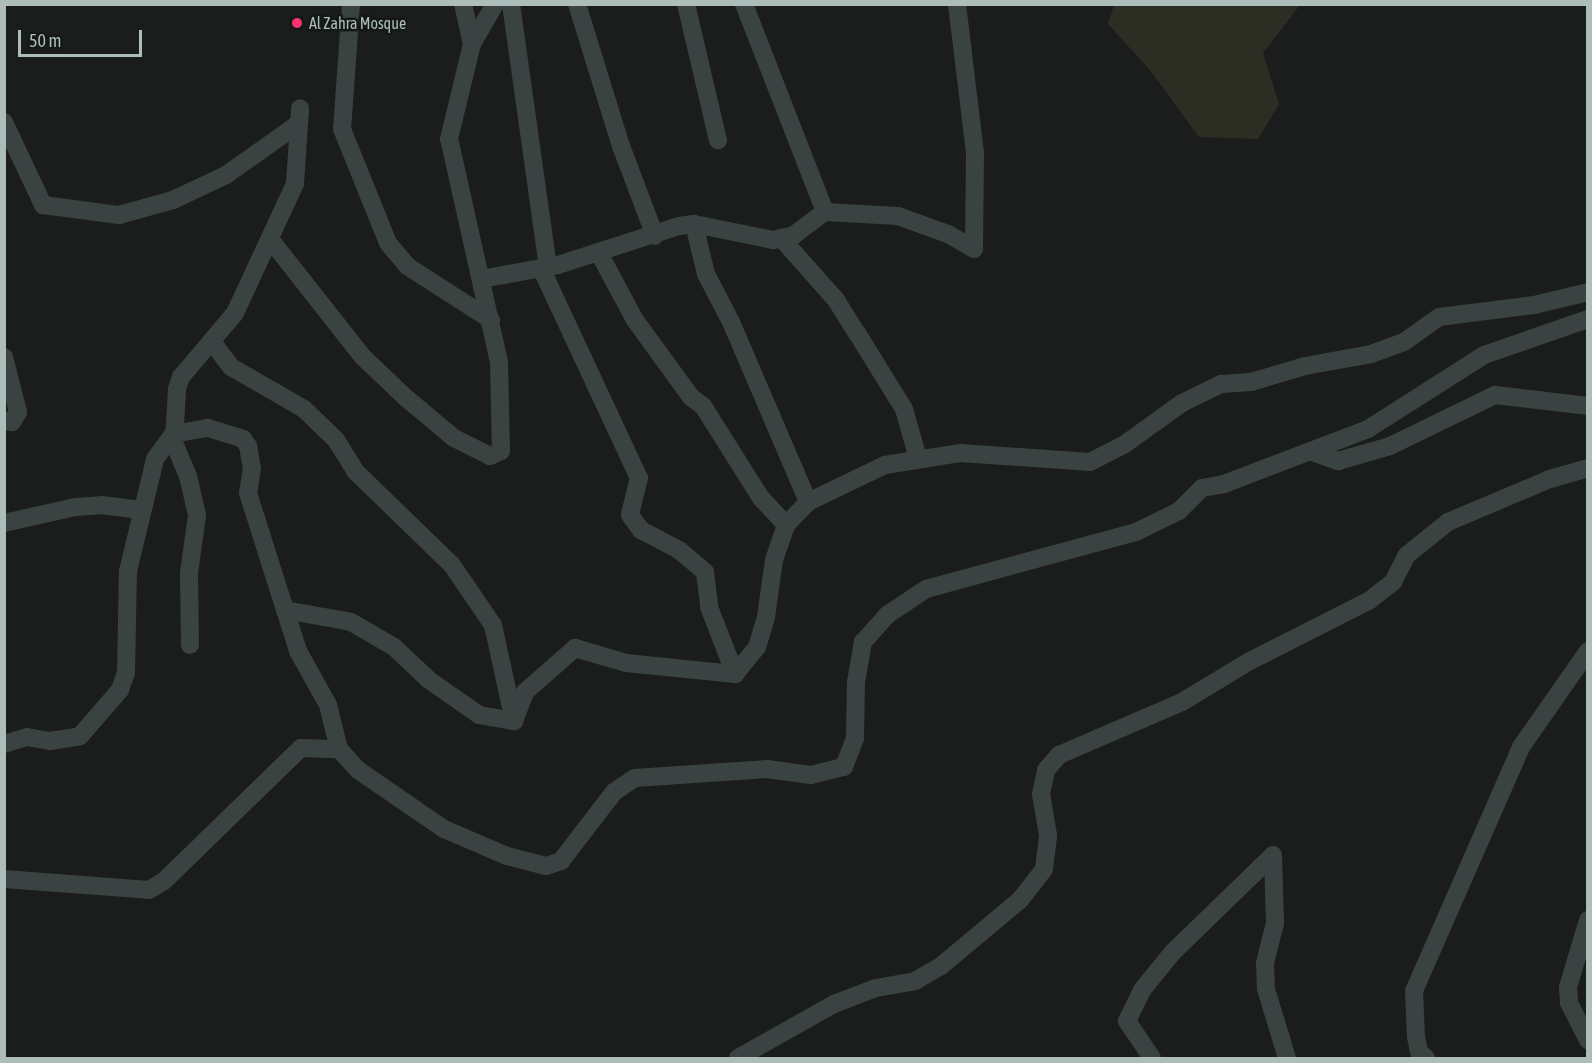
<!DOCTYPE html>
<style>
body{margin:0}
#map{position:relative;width:1592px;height:1063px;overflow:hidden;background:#1b1d1d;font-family:"Asap Condensed",sans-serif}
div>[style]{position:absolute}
.green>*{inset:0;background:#2c2e24}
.minor>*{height:18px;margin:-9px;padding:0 9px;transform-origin:9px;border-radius:9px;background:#3b4342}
.dots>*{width:16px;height:16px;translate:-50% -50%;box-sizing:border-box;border:3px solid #151818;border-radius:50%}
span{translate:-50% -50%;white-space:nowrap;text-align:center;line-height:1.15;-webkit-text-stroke:5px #151818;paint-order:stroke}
.poi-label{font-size:16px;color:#adbdb9}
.left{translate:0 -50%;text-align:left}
.frame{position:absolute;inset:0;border:6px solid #adbdb9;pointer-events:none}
.scale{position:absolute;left:18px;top:30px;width:124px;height:27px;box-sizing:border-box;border:3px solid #adbdb9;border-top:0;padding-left:8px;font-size:18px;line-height:21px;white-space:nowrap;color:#adbdb9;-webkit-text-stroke:4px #151818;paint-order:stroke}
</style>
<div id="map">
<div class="green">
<i style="clip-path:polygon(1114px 5px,1300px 5px,1263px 53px,1279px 104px,1258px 139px,1199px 137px,1149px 69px,1108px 24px)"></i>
</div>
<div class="minor">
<i style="left:351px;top:4px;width:125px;rotate:94.1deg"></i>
<i style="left:342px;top:129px;width:123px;rotate:68deg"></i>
<i style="left:388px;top:243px;width:30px;rotate:50deg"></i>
<i style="left:407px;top:266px;width:100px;rotate:32.7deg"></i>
<i style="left:463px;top:4px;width:41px;rotate:77.3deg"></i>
<i style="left:511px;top:4px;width:265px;rotate:82deg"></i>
<i style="left:577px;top:4px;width:149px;rotate:72.8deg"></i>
<i style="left:621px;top:146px;width:96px;rotate:69.3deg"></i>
<i style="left:686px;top:4px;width:140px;rotate:76.8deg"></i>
<i style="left:744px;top:4px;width:223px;rotate:68.7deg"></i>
<i style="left:4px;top:122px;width:92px;rotate:64.8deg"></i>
<i style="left:43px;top:205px;width:77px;rotate:7.5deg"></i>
<i style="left:119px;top:215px;width:56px;rotate:-15.5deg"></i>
<i style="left:173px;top:200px;width:59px;rotate:-25.3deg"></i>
<i style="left:226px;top:175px;width:88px;rotate:-35.3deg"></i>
<i style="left:694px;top:224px;width:51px;rotate:76.5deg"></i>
<i style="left:706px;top:274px;width:54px;rotate:62.5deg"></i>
<i style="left:731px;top:322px;width:196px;rotate:66.8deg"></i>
<i style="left:781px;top:238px;width:83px;rotate:48.4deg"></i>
<i style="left:836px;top:300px;width:39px;rotate:58deg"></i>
<i style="left:857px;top:333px;width:89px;rotate:58.3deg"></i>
<i style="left:904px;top:409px;width:51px;rotate:74.1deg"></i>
<i style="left:270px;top:239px;width:150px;rotate:51.8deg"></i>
<i style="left:363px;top:357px;width:58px;rotate:43.6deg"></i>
<i style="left:405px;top:397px;width:64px;rotate:39.9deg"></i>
<i style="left:454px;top:438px;width:40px;rotate:26.6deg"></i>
<i style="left:490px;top:456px;width:12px;rotate:-24deg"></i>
<i style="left:501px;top:451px;width:89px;rotate:-91.3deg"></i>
<i style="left:499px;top:362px;width:229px;rotate:-102.6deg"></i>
<i style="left:449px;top:139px;width:98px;rotate:-76.4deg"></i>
<i style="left:472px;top:44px;width:46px;rotate:-60.1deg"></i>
<i style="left:599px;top:253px;width:76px;rotate:61.8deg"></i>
<i style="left:635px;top:320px;width:95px;rotate:54deg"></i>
<i style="left:691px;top:397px;width:15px;rotate:37deg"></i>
<i style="left:703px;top:406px;width:109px;rotate:57.8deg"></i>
<i style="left:761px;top:498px;width:37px;rotate:47deg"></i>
<i style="left:541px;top:268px;width:232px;rotate:65deg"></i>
<i style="left:639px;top:478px;width:38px;rotate:104deg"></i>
<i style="left:630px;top:515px;width:19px;rotate:54deg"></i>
<i style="left:641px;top:530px;width:43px;rotate:27.8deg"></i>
<i style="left:679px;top:550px;width:34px;rotate:40deg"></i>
<i style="left:705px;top:572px;width:35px;rotate:83deg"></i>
<i style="left:709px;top:607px;width:72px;rotate:68.8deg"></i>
<i style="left:481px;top:279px;width:78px;rotate:-10.3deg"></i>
<i style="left:558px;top:265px;width:127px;rotate:-17.9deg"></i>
<i style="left:679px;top:226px;width:15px;rotate:-8deg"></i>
<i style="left:694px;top:224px;width:81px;rotate:11.4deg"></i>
<i style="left:773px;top:240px;width:22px;rotate:-13deg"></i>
<i style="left:794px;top:235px;width:39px;rotate:-37deg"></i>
<i style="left:825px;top:212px;width:73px;rotate:3.1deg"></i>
<i style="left:898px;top:216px;width:53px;rotate:19.8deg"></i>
<i style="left:948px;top:234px;width:30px;rotate:30deg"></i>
<i style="left:974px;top:249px;width:96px;rotate:-89.4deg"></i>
<i style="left:975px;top:153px;width:150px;rotate:-96.9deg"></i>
<i style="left:213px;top:343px;width:30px;rotate:53deg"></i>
<i style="left:231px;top:367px;width:84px;rotate:29.9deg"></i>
<i style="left:304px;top:409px;width:45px;rotate:44.1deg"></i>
<i style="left:336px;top:440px;width:36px;rotate:58deg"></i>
<i style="left:355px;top:471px;width:135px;rotate:44.1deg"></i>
<i style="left:452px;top:565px;width:73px;rotate:55.7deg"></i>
<i style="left:493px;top:625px;width:98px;rotate:77.7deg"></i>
<i style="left:4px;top:357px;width:57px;rotate:75.7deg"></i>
<i style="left:18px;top:412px;width:12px;rotate:121deg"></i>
<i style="left:12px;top:422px;width:8px;rotate:-173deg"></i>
<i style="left:1313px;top:452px;width:27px;rotate:20deg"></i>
<i style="left:1338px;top:461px;width:54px;rotate:-16.1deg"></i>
<i style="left:1390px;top:446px;width:117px;rotate:-25.9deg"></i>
<i style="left:1495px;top:395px;width:94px;rotate:6.7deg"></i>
<i style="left:4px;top:523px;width:73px;rotate:-12.7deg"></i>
<i style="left:75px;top:507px;width:26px;rotate:-4deg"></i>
<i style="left:101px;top:505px;width:40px;rotate:7.1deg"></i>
<i style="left:285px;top:610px;width:67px;rotate:10.3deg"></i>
<i style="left:351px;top:622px;width:50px;rotate:30.2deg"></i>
<i style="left:394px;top:647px;width:48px;rotate:43.3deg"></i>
<i style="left:429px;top:680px;width:61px;rotate:35deg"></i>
<i style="left:479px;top:715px;width:36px;rotate:10deg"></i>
<i style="left:514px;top:721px;width:31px;rotate:-69deg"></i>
<i style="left:525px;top:692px;width:67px;rotate:-41.3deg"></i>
<i style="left:575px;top:648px;width:53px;rotate:16.4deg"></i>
<i style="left:626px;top:663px;width:110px;rotate:5.8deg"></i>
<i style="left:735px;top:674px;width:35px;rotate:-51deg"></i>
<i style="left:757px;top:647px;width:31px;rotate:-73deg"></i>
<i style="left:766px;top:617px;width:58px;rotate:-82deg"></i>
<i style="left:774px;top:560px;width:37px;rotate:-71deg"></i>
<i style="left:786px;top:525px;width:32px;rotate:-46deg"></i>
<i style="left:808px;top:502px;width:85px;rotate:-25.7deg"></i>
<i style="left:885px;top:465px;width:77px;rotate:-9deg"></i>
<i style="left:961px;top:453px;width:129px;rotate:4deg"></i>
<i style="left:1090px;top:462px;width:39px;rotate:-27deg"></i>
<i style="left:1125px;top:444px;width:70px;rotate:-35.7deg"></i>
<i style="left:1182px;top:403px;width:43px;rotate:-26deg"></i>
<i style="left:1221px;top:384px;width:30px;rotate:-4deg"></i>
<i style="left:1251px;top:382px;width:56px;rotate:-16.5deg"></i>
<i style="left:1305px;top:366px;width:67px;rotate:-10.3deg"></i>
<i style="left:1371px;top:354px;width:35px;rotate:-20deg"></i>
<i style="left:1404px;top:342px;width:43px;rotate:-35.5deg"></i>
<i style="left:1439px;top:317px;width:96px;rotate:-7.2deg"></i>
<i style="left:1534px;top:305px;width:56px;rotate:-13.5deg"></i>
<i style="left:190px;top:645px;width:72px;rotate:-90.8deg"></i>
<i style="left:189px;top:573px;width:59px;rotate:-82.1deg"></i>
<i style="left:197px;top:515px;width:40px;rotate:-103deg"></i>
<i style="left:188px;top:476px;width:36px;rotate:-113deg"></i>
<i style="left:174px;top:443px;width:54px;rotate:-86.8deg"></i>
<i style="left:177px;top:389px;width:13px;rotate:-72deg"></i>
<i style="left:181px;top:377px;width:84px;rotate:-49.8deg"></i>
<i style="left:235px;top:313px;width:142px;rotate:-65.1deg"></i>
<i style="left:295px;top:184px;width:76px;rotate:-86.2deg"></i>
<i style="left:4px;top:744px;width:24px;rotate:-17deg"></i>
<i style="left:27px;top:737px;width:23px;rotate:10deg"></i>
<i style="left:50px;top:741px;width:30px;rotate:-9deg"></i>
<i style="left:80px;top:736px;width:61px;rotate:-49deg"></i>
<i style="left:120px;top:690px;width:18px;rotate:-71deg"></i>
<i style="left:126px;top:673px;width:102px;rotate:-88.9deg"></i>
<i style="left:128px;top:571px;width:115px;rotate:-76.4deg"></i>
<i style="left:155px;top:459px;width:31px;rotate:-54deg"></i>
<i style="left:173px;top:434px;width:36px;rotate:-10deg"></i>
<i style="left:208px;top:428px;width:37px;rotate:17deg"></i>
<i style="left:243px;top:439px;width:9px;rotate:54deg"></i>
<i style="left:248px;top:446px;width:22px;rotate:80deg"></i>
<i style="left:252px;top:468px;width:25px;rotate:99deg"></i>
<i style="left:248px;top:493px;width:166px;rotate:72.4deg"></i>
<i style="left:298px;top:651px;width:62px;rotate:60.9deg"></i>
<i style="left:328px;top:705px;width:45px;rotate:76deg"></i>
<i style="left:339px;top:749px;width:28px;rotate:48deg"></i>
<i style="left:358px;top:770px;width:104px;rotate:34.5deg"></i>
<i style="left:444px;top:829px;width:69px;rotate:23.2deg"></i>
<i style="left:507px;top:856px;width:40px;rotate:14.4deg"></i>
<i style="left:546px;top:866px;width:16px;rotate:-18deg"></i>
<i style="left:561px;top:861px;width:87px;rotate:-52.5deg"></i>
<i style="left:614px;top:792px;width:25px;rotate:-34deg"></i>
<i style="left:635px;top:778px;width:132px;rotate:-3.9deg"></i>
<i style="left:767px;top:769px;width:44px;rotate:7.8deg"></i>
<i style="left:811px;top:775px;width:34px;rotate:-14deg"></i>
<i style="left:844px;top:767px;width:31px;rotate:-69deg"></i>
<i style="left:855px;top:738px;width:56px;rotate:-89deg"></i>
<i style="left:856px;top:682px;width:41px;rotate:-80.1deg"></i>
<i style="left:863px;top:642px;width:36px;rotate:-48deg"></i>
<i style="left:887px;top:615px;width:47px;rotate:-33.7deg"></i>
<i style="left:926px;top:589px;width:218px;rotate:-15.2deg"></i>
<i style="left:1136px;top:532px;width:48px;rotate:-26deg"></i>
<i style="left:1179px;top:511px;width:33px;rotate:-45deg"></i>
<i style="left:1202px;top:488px;width:22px;rotate:-10deg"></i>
<i style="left:1224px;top:484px;width:154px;rotate:-20.9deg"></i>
<i style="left:1368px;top:429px;width:138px;rotate:-32.5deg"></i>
<i style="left:1484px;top:355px;width:110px;rotate:-19.1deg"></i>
<i style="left:1273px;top:855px;width:68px;rotate:88.3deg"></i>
<i style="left:1275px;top:923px;width:41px;rotate:104deg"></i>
<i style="left:1265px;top:963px;width:26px;rotate:88deg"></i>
<i style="left:1266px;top:989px;width:72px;rotate:73.1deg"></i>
<i style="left:4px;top:879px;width:145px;rotate:4.3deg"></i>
<i style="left:149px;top:890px;width:17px;rotate:-31deg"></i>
<i style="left:164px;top:881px;width:191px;rotate:-44.2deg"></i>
<i style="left:301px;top:748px;width:38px;rotate:2deg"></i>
<i style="left:1588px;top:920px;width:70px;rotate:106.6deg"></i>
<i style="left:1568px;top:987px;width:16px;rotate:86deg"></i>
<i style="left:1569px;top:1003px;width:42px;rotate:62.8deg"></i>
<i style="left:738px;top:1058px;width:110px;rotate:-29.4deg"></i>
<i style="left:834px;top:1004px;width:45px;rotate:-20.9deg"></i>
<i style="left:876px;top:988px;width:40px;rotate:-10deg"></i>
<i style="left:915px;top:981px;width:30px;rotate:-30deg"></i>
<i style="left:941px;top:966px;width:103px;rotate:-39.9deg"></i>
<i style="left:1020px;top:900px;width:39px;rotate:-52deg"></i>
<i style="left:1044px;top:869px;width:34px;rotate:-83deg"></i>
<i style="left:1048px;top:835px;width:42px;rotate:-99.7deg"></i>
<i style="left:1041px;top:794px;width:25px;rotate:-78deg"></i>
<i style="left:1046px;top:770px;width:20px;rotate:-49deg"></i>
<i style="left:1059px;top:755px;width:134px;rotate:-23.3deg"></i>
<i style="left:1182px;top:702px;width:77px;rotate:-31.2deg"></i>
<i style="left:1248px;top:662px;width:137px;rotate:-26.9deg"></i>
<i style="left:1370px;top:600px;width:29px;rotate:-38deg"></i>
<i style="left:1393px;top:582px;width:30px;rotate:-63deg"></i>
<i style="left:1407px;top:555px;width:53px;rotate:-38.8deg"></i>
<i style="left:1448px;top:522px;width:111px;rotate:-22.9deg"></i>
<i style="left:1550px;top:479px;width:40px;rotate:-16deg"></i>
<i style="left:1152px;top:1058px;width:45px;rotate:-124deg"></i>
<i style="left:1127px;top:1021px;width:34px;rotate:-64deg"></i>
<i style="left:1142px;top:990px;width:49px;rotate:-50.8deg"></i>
<i style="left:1173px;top:952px;width:139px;rotate:-44.1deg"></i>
<i style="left:1426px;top:1058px;width:9px;rotate:-139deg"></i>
<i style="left:1419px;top:1052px;width:15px;rotate:-101deg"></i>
<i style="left:1416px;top:1037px;width:46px;rotate:-92.5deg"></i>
<i style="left:1414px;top:991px;width:266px;rotate:-66.3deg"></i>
<i style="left:1521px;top:747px;width:117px;rotate:-55.1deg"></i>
</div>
<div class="dots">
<i style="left:297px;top:23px;background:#fd336f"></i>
</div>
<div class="poi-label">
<span class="left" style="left:309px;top:23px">Al Zahra Mosque</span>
</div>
<div class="frame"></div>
<div class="scale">50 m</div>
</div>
